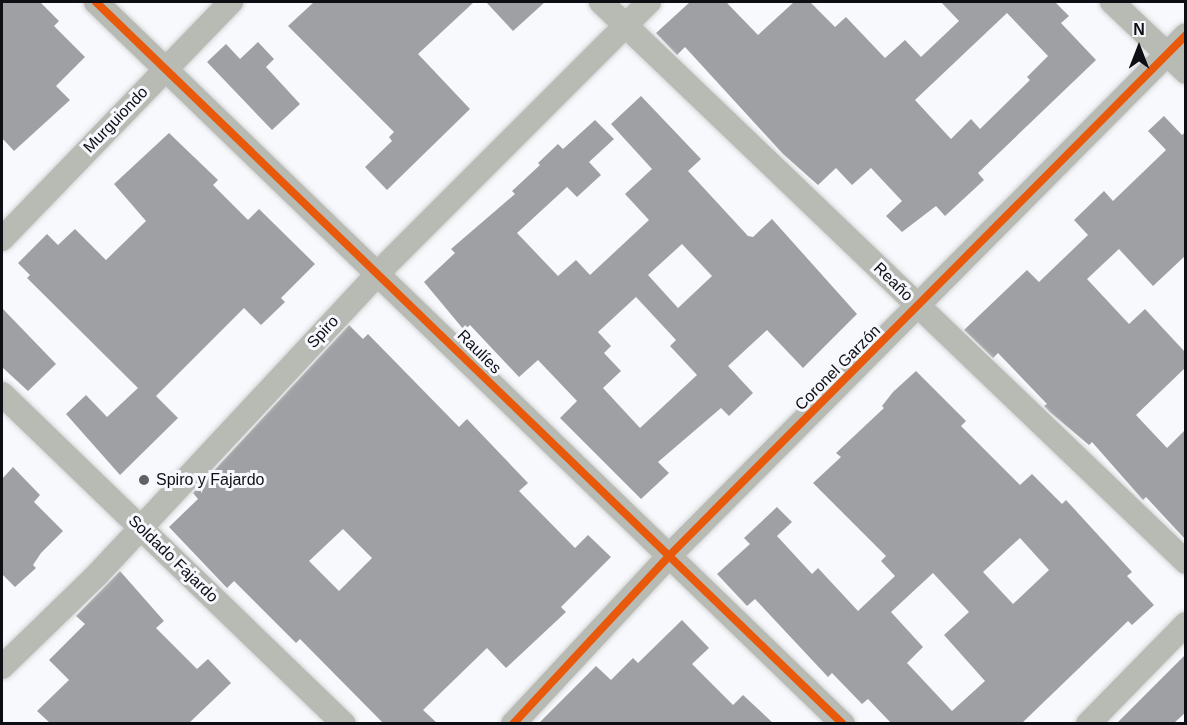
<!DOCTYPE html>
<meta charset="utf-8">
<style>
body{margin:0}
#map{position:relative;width:1187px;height:725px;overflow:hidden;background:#f8f9fc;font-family:Helvetica,sans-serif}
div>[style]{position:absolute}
.building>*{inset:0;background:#9fa0a3}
.roads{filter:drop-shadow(0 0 2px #d3d4d6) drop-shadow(0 0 2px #d3d4d6)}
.minor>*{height:24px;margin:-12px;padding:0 12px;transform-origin:12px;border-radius:12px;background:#b7bbb4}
.cycleway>*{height:8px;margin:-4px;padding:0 4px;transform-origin:4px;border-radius:4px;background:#e8590c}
.dots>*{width:16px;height:16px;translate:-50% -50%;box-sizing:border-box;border:3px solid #f6f8fe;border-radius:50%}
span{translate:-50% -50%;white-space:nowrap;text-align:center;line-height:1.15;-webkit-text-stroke:6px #f6f8fe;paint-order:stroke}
.street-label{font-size:16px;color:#0e0f14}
.poi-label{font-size:16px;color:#0e0f14}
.left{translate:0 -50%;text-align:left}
.frame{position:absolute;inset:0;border:3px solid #0e0f14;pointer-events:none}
.north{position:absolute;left:1109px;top:18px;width:60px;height:60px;-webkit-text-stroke:4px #f6f8fe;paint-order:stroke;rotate:0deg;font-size:16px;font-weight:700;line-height:24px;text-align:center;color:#0e0f14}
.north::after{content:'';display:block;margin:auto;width:21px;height:27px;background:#0e0f14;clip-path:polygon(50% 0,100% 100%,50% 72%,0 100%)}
</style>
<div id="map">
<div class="building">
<i style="clip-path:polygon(2px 2px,40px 2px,59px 21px,54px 26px,85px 57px,56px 86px,70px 100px,14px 151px,2px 138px)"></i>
<i style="clip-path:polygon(314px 2px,474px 2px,418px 54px,470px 109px,387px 190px,365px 167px,392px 141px,389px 137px,394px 132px,288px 26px)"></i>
<i style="clip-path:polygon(486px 2px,545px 2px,513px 31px)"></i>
<i style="clip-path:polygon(evenodd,690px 2px,726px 2px,758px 35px,794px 2px,810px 2px,835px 27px,846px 17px,885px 58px,905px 40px,921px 57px,959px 21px,941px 2px,1055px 2px,1069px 16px,1061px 23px,1096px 60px,978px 173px,984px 180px,945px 216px,936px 206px,902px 232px,886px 216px,902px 201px,871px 168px,852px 185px,836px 168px,818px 185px,783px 154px,685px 47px,677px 55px,656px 33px,690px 2px,1007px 13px,1048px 56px,1027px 77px,1030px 80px,980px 129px,971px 119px,951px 139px,915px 100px,1007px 13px)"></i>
<i style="clip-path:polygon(258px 42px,274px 59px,266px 67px,300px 104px,272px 130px,207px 62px,226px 44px,240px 59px)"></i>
<i style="clip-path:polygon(evenodd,641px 96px,701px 159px,688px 171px,748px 236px,753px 237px,772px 219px,857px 314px,803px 368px,767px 330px,728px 366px,753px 393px,729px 416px,721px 408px,658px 462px,669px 473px,641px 499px,560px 418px,577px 401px,538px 360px,519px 377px,470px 325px,464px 330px,424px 282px,455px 253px,451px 249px,515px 194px,512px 191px,540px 165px,538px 163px,558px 144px,563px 149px,595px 120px,614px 139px,589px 162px,601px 175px,577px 197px,567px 187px,517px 233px,558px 276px,576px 260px,590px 275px,649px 220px,625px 194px,652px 169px,611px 124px,641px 96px,682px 244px,712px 276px,678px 308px,648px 275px,682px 244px,641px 96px,636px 297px,676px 340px,670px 346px,697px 375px,640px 428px,603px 388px,621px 371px,604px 353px,611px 346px,598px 332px,636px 297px)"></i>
<i style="clip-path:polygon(1164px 116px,1182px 135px,1185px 132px,1185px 256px,1153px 286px,1119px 249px,1087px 279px,1129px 324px,1145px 309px,1185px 352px,1185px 368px,1136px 415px,1167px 448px,1185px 430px,1185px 539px,1146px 497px,1143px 500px,1092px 442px,1089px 445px,1051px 413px,1044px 406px,1047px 404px,998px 353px,993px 358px,964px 330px,1027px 270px,1039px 282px,1088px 235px,1074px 220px,1104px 191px,1113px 201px,1166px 150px,1148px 131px)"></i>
<i style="clip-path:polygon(169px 133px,218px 180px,213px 185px,248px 220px,259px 209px,315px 264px,281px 298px,285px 302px,261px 325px,244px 308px,156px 396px,178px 418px,120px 475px,66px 414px,86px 395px,107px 417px,138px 388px,27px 278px,30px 275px,18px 263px,47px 234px,58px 245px,75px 229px,106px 260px,146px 221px,114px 184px)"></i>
<i style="clip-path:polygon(2px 308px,56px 364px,28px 391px,2px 367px)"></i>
<i style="clip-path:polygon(evenodd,349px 325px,363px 339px,368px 334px,459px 427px,467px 419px,528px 483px,519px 491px,575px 548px,588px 535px,611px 557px,561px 607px,566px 612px,506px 668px,487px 648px,423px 710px,437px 723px,383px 723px,300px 639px,296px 643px,234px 581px,227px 588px,169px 527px,198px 499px,193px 493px,349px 325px,343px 529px,372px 558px,339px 591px,309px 561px,343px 529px)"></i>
<i style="clip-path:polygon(evenodd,916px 371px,966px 421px,961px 426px,1020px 485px,1032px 474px,1062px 504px,1066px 500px,1132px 572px,1127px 576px,1154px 605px,1132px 625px,1128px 621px,1022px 723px,891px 723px,868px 699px,862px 704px,832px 673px,828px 677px,755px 599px,747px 606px,717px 574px,750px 544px,744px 538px,777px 507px,792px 522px,777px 536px,812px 574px,818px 568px,858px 611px,895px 576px,881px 561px,886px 556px,813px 483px,841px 457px,836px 453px,884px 408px,882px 406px,893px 392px,916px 371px,1020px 538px,1049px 570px,1013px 604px,983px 572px,1020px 538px,916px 371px,933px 573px,969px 612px,944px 635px,985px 681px,952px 711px,907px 663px,923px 647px,891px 612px,933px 573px)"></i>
<i style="clip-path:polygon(13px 467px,40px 495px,34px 502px,63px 531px,41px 553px,33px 565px,36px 568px,15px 587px,2px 574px,2px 479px)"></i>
<i style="clip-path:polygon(120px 571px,164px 621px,156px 628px,197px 669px,208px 659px,231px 683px,189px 723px,50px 723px,37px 711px,69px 680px,49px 660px,85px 624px,76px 616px)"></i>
<i style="clip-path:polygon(682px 620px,709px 648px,692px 664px,733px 705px,743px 695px,773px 723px,539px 723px,596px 666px,611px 680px,633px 658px,638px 663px)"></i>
<i style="clip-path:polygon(1185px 655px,1185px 713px,1174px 723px,1117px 723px)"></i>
</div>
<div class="roads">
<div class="minor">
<i style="left:96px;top:2px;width:1039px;rotate:44.03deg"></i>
<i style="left:601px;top:2px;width:810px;rotate:43.75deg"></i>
<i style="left:1112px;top:2px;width:102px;rotate:43.4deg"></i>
<i style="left:2px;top:239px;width:330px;rotate:-46deg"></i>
<i style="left:2px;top:394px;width:475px;rotate:44deg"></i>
<i style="left:2px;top:667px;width:131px;rotate:-44.1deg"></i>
<i style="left:96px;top:576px;width:415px;rotate:-47deg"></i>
<i style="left:379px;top:272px;width:382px;rotate:-45deg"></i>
<i style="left:513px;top:724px;width:228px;rotate:-47.1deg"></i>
<i style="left:668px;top:557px;width:735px;rotate:-45.22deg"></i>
<i style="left:1088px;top:724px;width:140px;rotate:-45.6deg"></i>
</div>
</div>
<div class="cycleway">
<i style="left:96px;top:2px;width:1039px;rotate:44.03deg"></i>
<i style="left:513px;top:724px;width:228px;rotate:-47.1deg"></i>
<i style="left:668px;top:557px;width:735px;rotate:-45.22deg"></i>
</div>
<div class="dots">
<i style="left:144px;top:480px;background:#606165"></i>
</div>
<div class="street-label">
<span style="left:116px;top:120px;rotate:-46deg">Murguiondo</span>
<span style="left:893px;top:282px;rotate:44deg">Reaño</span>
<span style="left:323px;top:332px;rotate:-47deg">Spiro</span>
<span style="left:479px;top:352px;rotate:45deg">Raulíes</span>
<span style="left:838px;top:368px;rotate:-45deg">Coronel Garzón</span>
<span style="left:173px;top:559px;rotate:44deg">Soldado Fajardo</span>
</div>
<div class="poi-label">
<span class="left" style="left:156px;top:480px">Spiro y Fajardo</span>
</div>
<div class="frame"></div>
<div class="north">N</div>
</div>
